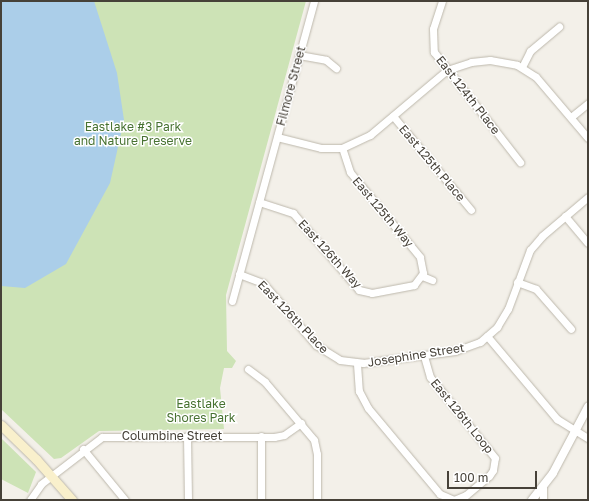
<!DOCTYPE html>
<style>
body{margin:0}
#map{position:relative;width:589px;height:501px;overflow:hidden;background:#f3f0e9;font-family:"Golos Text",sans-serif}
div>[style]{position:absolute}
.green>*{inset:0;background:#cde3b6}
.water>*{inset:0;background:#abcee9}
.roads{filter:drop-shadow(0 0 1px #bdb8ac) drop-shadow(0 0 1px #bdb8ac)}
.minor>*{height:7px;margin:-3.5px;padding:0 3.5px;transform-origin:3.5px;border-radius:3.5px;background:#fff}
.tertiary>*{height:8px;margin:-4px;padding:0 4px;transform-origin:4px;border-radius:4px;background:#fff}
.secondary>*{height:9px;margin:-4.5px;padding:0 4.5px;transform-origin:4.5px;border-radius:4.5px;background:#f9f0cc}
span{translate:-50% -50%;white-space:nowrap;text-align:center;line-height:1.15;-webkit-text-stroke:3px #fff;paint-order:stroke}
.street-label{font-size:12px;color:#464138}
.park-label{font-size:12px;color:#477231}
.frame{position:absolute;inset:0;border:2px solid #464138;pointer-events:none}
.scale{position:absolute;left:447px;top:471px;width:90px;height:18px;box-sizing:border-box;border:2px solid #464138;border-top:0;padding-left:5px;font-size:12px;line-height:14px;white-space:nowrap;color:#464138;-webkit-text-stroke:3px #fff;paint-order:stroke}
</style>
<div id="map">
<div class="green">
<i style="clip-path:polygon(1px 1px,306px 1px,226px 295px,227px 351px,236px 361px,232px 368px,224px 368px,220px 388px,224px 429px,99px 431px,61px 458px,54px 459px,1px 409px)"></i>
<i style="clip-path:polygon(1px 438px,36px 472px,28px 493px,1px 479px)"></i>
</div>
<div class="water">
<i style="clip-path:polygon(1px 1px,94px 1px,117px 73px,124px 120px,110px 183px,66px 264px,25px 288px,1px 286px)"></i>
</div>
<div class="roads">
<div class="minor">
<i style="left:442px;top:1px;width:29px;rotate:108deg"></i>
<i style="left:433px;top:29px;width:23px;rotate:88deg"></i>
<i style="left:434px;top:52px;width:140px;rotate:52deg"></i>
<i style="left:299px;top:55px;width:27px;rotate:10deg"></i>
<i style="left:326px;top:60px;width:13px;rotate:39deg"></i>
<i style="left:522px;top:67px;width:18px;rotate:-63deg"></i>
<i style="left:530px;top:51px;width:38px;rotate:-40deg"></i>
<i style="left:393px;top:116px;width:122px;rotate:50.3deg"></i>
<i style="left:571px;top:117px;width:22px;rotate:-39deg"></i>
<i style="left:277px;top:137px;width:45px;rotate:14deg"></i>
<i style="left:321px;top:148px;width:21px"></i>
<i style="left:342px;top:148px;width:31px;rotate:-25deg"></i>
<i style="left:370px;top:135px;width:101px;rotate:-40.2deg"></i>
<i style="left:447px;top:70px;width:25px;rotate:-18deg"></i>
<i style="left:471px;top:62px;width:19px;rotate:-6deg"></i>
<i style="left:490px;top:60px;width:27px;rotate:10deg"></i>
<i style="left:517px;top:65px;width:22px;rotate:32deg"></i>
<i style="left:536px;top:77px;width:80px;rotate:49.6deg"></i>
<i style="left:259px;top:202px;width:36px;rotate:18deg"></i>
<i style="left:293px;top:213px;width:101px;rotate:49.4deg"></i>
<i style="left:359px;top:290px;width:13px;rotate:13deg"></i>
<i style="left:372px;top:293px;width:43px;rotate:-10.8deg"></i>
<i style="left:414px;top:285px;width:15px;rotate:-53deg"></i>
<i style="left:423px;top:273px;width:16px;rotate:-101deg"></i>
<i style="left:420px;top:257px;width:110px;rotate:-129.5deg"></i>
<i style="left:350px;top:172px;width:25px;rotate:-108deg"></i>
<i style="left:565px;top:216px;width:35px;rotate:50deg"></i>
<i style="left:239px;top:274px;width:26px;rotate:21deg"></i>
<i style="left:263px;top:283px;width:82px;rotate:49.5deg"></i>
<i style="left:316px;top:345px;width:28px;rotate:32deg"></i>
<i style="left:340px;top:360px;width:23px;rotate:7deg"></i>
<i style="left:363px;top:363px;width:93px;rotate:-7.4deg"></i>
<i style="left:455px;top:351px;width:27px;rotate:-20deg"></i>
<i style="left:480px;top:342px;width:23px;rotate:-41deg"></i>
<i style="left:497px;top:327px;width:21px;rotate:-59deg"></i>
<i style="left:508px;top:309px;width:63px;rotate:-69.6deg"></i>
<i style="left:530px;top:250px;width:18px;rotate:-49deg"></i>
<i style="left:542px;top:236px;width:60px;rotate:-40.3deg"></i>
<i style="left:422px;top:276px;width:11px;rotate:22deg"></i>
<i style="left:517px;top:282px;width:20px;rotate:20deg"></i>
<i style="left:536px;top:289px;width:53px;rotate:48.8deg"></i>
<i style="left:232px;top:301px;width:311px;rotate:-74.7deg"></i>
<i style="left:487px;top:336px;width:109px;rotate:49.9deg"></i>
<i style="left:557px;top:419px;width:36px;rotate:32deg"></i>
<i style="left:357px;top:364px;width:27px;rotate:86deg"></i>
<i style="left:359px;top:391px;width:19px;rotate:62deg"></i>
<i style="left:368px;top:408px;width:112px;rotate:50.1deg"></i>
<i style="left:440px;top:494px;width:15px;rotate:23deg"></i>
<i style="left:454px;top:500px;width:13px;rotate:-23deg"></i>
<i style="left:466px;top:495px;width:30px;rotate:-40deg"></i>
<i style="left:489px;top:476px;width:7px;rotate:-56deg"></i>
<i style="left:493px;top:470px;width:12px;rotate:-81deg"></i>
<i style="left:495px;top:458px;width:104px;rotate:-128.7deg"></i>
<i style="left:430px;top:377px;width:22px;rotate:-106deg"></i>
<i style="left:248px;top:369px;width:21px;rotate:37deg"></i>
<i style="left:265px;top:382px;width:76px;rotate:49.8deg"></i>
<i style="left:314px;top:440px;width:14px;rotate:78deg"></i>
<i style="left:317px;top:454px;width:46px;rotate:90deg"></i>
<i style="left:187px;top:436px;width:64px;rotate:89.1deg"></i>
<i style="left:261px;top:436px;width:64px;rotate:90deg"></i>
<i style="left:83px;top:449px;width:66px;rotate:50.5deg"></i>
<i style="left:30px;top:500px;width:19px;rotate:-55deg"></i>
<i style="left:41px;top:484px;width:77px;rotate:-37.6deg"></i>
<i style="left:102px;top:437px;width:172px"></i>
<i style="left:274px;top:437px;width:10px;rotate:-11deg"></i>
<i style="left:284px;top:435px;width:21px;rotate:-35deg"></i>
<i style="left:543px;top:500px;width:13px;rotate:-90deg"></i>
</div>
<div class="tertiary">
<i style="left:532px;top:500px;width:34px;rotate:-52deg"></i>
<i style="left:553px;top:473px;width:75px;rotate:-62.1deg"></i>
</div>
<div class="secondary">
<i style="left:1px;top:425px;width:49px;rotate:44.2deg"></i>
<i style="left:36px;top:459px;width:55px;rotate:48.7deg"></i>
</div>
</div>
<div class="street-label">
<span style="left:291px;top:86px;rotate:-75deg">Filmore Street</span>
<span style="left:468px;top:95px;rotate:52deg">East 124th Place</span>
<span style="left:432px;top:163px;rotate:50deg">East 125th Place</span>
<span style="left:383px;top:212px;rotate:50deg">East 125th Way</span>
<span style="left:330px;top:254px;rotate:48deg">East 126th Way</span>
<span style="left:293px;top:317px;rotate:46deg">East 126th Place</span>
<span style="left:416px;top:355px;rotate:-9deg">Josephine Street</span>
<span style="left:462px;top:416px;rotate:51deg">East 126th Loop</span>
<span style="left:172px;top:436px">Columbine Street</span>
</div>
<div class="park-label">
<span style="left:133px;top:134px">Eastlake #3 Park<br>and Nature Preserve</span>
<span style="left:201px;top:411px">Eastlake<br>Shores Park</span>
</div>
<div class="frame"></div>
<div class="scale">100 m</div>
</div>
